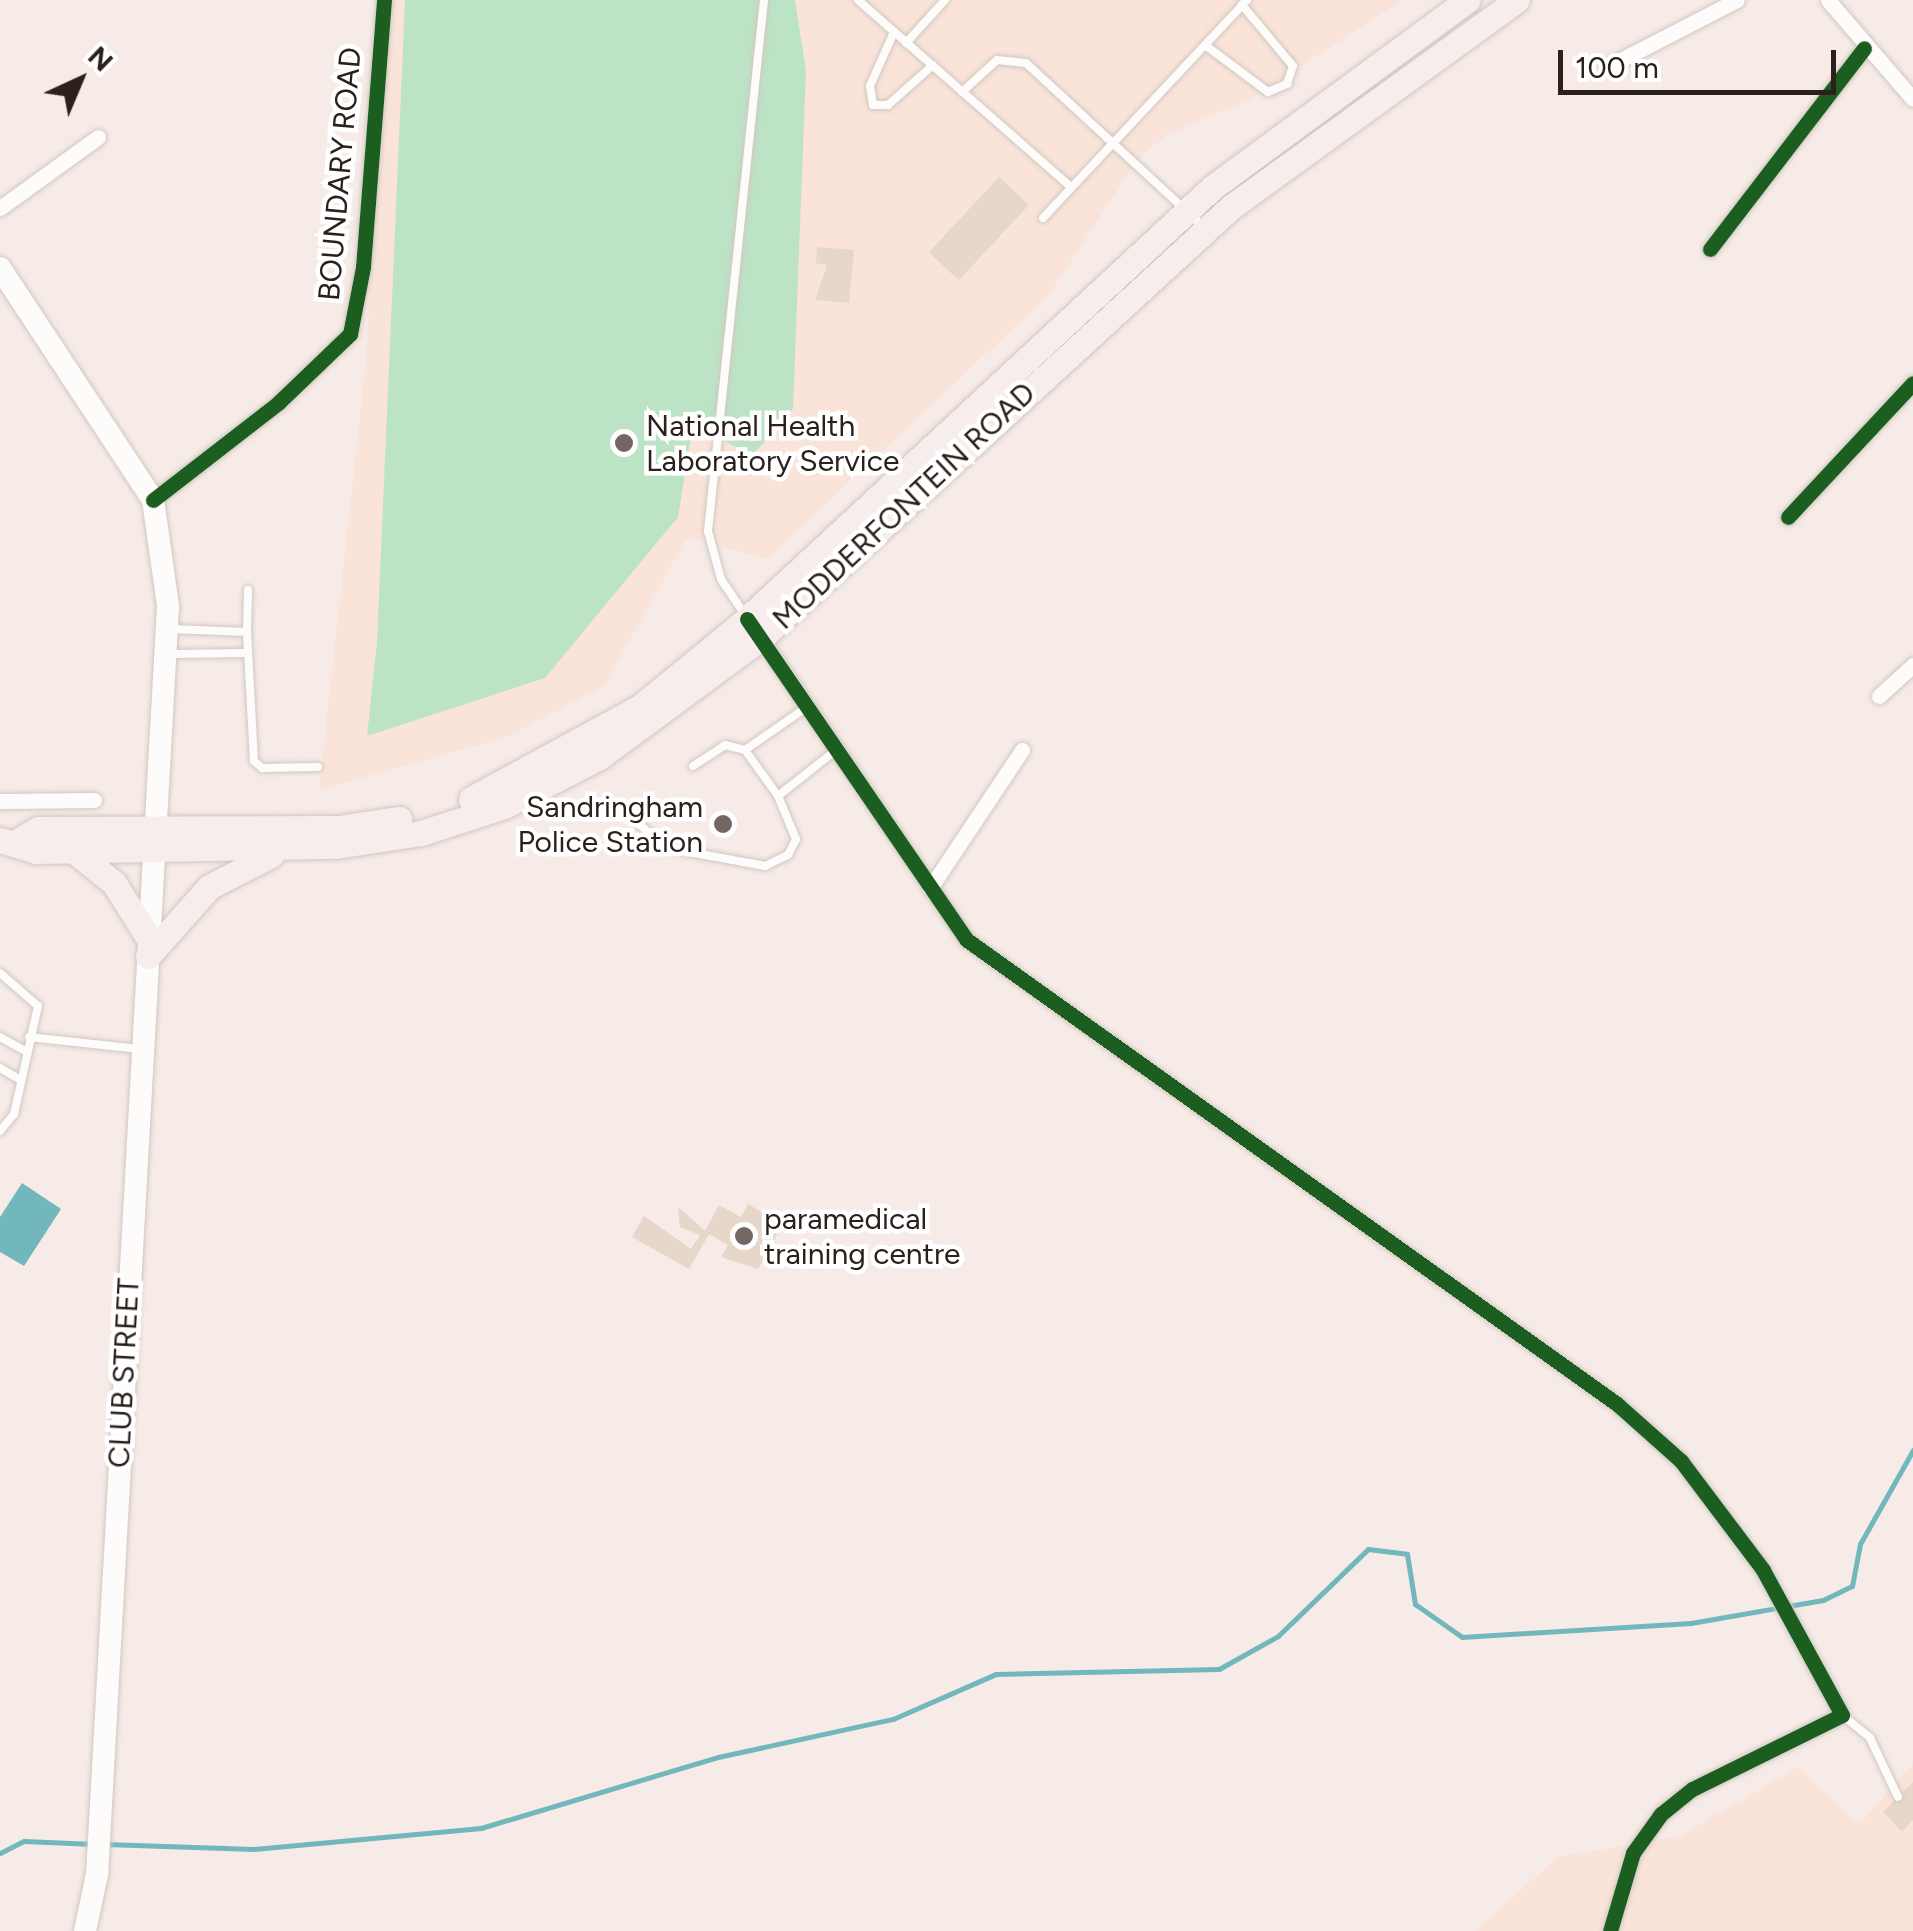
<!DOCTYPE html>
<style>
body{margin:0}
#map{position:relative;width:1913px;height:1931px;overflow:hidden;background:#f6ebe6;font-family:Figtree,sans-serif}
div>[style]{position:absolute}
.built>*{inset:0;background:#fae4d9}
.green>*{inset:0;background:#bde3c6}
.water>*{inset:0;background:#72b7bc}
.stream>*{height:5px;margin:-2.5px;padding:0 2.5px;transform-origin:2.5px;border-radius:2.5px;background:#72b7bc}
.building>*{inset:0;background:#e7d7ca;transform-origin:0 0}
.roads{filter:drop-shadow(0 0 2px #d1c7c1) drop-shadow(0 0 2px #d1c7c1)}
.service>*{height:8px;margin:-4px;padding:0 4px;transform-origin:4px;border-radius:4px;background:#fefcfb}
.minor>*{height:15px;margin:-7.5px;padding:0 7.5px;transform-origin:7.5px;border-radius:7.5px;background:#fefcfb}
.secondary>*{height:22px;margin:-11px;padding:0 11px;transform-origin:11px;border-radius:11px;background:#fefcfb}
.primary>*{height:25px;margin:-12.5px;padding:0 12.5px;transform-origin:12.5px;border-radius:12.5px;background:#f6edec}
.cycleway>*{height:15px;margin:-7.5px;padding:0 7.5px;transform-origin:7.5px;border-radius:7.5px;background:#1b5e20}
.dots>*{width:28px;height:28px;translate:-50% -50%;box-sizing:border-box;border:5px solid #fff;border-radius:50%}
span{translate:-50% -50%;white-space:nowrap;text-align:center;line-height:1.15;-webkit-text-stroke:9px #fff;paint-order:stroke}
.street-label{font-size:30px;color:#2b201b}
.poi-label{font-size:30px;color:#2b201b}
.left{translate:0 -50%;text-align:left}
.right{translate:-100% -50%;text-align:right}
.north{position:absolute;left:30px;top:30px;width:100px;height:100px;-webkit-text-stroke:8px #fff;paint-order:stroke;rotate:44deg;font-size:28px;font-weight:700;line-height:40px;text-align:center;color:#2b201b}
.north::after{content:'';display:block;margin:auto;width:35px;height:45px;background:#2b201b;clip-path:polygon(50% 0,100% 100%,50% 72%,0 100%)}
.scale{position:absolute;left:1558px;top:50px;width:278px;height:45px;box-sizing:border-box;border:5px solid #2b201b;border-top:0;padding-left:12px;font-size:30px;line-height:35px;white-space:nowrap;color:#2b201b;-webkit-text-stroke:8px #fff;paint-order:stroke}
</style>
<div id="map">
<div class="built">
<i style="clip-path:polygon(385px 0,1403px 0,1249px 100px,1166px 135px,1135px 163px,1048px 296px,767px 559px,687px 538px,604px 686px,510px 736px,319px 790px,367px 348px)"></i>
<i style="clip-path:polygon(1913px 1763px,1913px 1931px,1476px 1931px,1557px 1857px,1680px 1836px,1798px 1767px,1859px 1825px)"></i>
</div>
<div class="green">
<i style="clip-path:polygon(405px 0,795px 0,806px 71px,793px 409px,752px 456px,693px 424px,678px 517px,545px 678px,367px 736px,377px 642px)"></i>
</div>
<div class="water">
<i style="clip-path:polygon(22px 1183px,61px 1209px,24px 1266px,0 1252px,0 1217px)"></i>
</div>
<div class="stream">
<i style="left:105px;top:1844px;width:149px;rotate:1.9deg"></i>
<i style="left:254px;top:1849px;width:228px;rotate:-5.3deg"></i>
<i style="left:481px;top:1828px;width:247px;rotate:-16.7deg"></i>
<i style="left:718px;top:1757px;width:179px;rotate:-12.3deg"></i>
<i style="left:893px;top:1719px;width:112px;rotate:-23.6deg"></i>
<i style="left:996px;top:1674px;width:223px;rotate:-1.3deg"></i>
<i style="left:1219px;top:1669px;width:68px;rotate:-29.2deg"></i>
<i style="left:1278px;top:1636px;width:125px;rotate:-44deg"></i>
<i style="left:1368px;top:1549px;width:39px;rotate:7deg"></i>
<i style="left:1407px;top:1554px;width:51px;rotate:80.9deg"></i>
<i style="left:1415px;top:1604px;width:57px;rotate:35.1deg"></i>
<i style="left:1462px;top:1637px;width:229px;rotate:-3.5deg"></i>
<i style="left:1691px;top:1623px;width:134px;rotate:-9.9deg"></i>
<i style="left:1823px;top:1600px;width:32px;rotate:-26deg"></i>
<i style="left:1852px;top:1586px;width:43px;rotate:-79.2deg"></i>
<i style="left:1860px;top:1544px;width:108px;rotate:-60.6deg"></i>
<i style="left:0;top:1853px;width:27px;rotate:-27deg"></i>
<i style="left:24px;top:1841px;width:70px;rotate:2.5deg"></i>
</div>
<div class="building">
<i style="left:999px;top:177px;width:41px;height:103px;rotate:43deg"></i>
<i style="clip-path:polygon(817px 247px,854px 250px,849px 303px,815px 300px,827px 265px,816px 263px)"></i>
<i style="clip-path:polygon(748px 1204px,783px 1224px,758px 1269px,721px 1257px,728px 1245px,709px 1234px,689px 1269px,632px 1237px,644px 1216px,691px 1249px,700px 1235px,680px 1227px,678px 1207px,705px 1231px,719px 1205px,741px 1217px)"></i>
<i style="clip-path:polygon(1913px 1782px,1913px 1820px,1902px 1832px,1883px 1812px)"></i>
</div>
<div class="roads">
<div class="service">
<i style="left:858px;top:0;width:283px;rotate:41.3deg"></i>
<i style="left:894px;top:32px;width:59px;rotate:114deg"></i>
<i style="left:870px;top:86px;width:19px;rotate:81deg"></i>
<i style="left:873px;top:105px;width:15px"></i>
<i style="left:888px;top:105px;width:60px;rotate:-41.6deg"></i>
<i style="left:906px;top:43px;width:58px;rotate:-47.8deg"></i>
<i style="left:1205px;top:45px;width:79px;rotate:36.7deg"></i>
<i style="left:1268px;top:92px;width:21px;rotate:-23deg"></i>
<i style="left:1287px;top:84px;width:19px;rotate:-72deg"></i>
<i style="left:1293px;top:66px;width:80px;rotate:-129.9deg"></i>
<i style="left:962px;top:92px;width:47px;rotate:-42.4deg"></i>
<i style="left:997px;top:60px;width:29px;rotate:6deg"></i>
<i style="left:1026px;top:63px;width:242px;rotate:42.7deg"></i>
<i style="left:1043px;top:218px;width:299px;rotate:-46.9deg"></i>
<i style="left:745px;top:615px;width:43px;rotate:-123.7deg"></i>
<i style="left:721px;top:579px;width:50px;rotate:-105.2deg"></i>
<i style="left:708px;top:531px;width:534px;rotate:-83.98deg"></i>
<i style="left:171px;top:629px;width:76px;rotate:2.3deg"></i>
<i style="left:247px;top:632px;width:42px;rotate:-88.6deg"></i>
<i style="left:247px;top:632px;width:129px;rotate:86.9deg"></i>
<i style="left:254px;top:761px;width:11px;rotate:41deg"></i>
<i style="left:262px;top:768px;width:56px;rotate:-1deg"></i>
<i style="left:170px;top:654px;width:78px;rotate:-0.7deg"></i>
<i style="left:807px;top:707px;width:75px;rotate:145.3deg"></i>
<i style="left:745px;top:750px;width:57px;rotate:54.3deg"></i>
<i style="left:778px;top:796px;width:74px;rotate:-38.4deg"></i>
<i style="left:693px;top:766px;width:38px;rotate:-33deg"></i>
<i style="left:725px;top:745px;width:21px;rotate:14deg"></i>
<i style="left:634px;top:820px;width:43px;rotate:40.3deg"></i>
<i style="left:667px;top:848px;width:100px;rotate:10.4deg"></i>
<i style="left:765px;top:866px;width:25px;rotate:-26deg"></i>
<i style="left:788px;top:855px;width:18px;rotate:-63deg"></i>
<i style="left:796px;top:839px;width:47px;rotate:-112.7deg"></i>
<i style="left:0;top:973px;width:50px;rotate:41deg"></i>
<i style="left:38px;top:1006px;width:111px;rotate:102.5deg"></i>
<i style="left:14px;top:1114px;width:22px;rotate:129deg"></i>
<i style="left:0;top:1037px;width:29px;rotate:29deg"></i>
<i style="left:29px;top:1037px;width:111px;rotate:6.2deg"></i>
<i style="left:0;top:1068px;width:20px;rotate:30deg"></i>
<i style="left:1842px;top:1715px;width:36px;rotate:39deg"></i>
<i style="left:1870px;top:1738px;width:65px;rotate:64.6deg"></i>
</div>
<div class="minor">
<i style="left:1828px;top:0;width:130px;rotate:49.4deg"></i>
<i style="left:1607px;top:67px;width:146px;rotate:-27.3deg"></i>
<i style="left:0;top:208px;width:121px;rotate:-35.9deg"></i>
<i style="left:1710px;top:249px;width:253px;rotate:-52.5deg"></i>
<i style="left:153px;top:500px;width:158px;rotate:-37.8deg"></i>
<i style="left:278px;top:403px;width:100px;rotate:-43.8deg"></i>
<i style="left:350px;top:334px;width:68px;rotate:-79deg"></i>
<i style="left:363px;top:267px;width:268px;rotate:-85.5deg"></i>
<i style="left:1788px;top:517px;width:183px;rotate:-47deg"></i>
<i style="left:758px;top:634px;width:371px;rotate:55.7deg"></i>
<i style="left:967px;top:940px;width:799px;rotate:35.52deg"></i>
<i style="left:1617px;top:1404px;width:86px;rotate:41.7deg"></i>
<i style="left:1681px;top:1461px;width:136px;rotate:53deg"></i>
<i style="left:1763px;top:1570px;width:165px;rotate:61.4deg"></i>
<i style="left:1842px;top:1715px;width:167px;rotate:153.7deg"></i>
<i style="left:1692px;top:1789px;width:40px;rotate:141deg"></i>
<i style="left:1661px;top:1814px;width:48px;rotate:125.7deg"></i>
<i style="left:1633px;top:1853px;width:81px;rotate:106.4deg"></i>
<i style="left:1879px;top:696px;width:46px;rotate:-42.4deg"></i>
<i style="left:0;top:801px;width:94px;rotate:-0.6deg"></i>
<i style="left:930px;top:888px;width:166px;rotate:-56.3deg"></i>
</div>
<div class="secondary">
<i style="left:0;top:268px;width:278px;rotate:56.6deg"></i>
<i style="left:153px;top:500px;width:107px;rotate:81.9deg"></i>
<i style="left:168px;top:606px;width:1270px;rotate:93.2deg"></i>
<i style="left:97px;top:1874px;width:58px;rotate:101.9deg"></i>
</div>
<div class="primary">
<i style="left:471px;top:799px;width:192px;rotate:-28.6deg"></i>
<i style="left:640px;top:707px;width:139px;rotate:-39.4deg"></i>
<i style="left:747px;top:619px;width:635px;rotate:-42.83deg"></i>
<i style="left:1213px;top:187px;width:316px;rotate:-36.3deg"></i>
<i style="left:0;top:840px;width:38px;rotate:17deg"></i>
<i style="left:36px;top:851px;width:300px;rotate:-1deg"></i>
<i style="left:336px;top:846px;width:86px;rotate:-8.7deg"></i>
<i style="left:421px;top:833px;width:87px;rotate:-18deg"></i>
<i style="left:504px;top:806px;width:106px;rotate:-27.1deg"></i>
<i style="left:598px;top:758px;width:202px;rotate:-36.4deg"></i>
<i style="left:761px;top:638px;width:638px;rotate:-42.52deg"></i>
<i style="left:1231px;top:207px;width:353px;rotate:-35.9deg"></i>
<i style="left:18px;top:841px;width:23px;rotate:-31deg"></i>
<i style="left:38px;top:829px;width:300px;rotate:-0.2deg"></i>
<i style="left:338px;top:828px;width:62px;rotate:-8.4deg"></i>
<i style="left:74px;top:851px;width:51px;rotate:38.7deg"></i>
<i style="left:114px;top:883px;width:66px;rotate:58deg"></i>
<i style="left:148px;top:956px;width:92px;rotate:-48.5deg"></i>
<i style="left:209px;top:887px;width:70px;rotate:-27.3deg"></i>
</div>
</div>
<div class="cycleway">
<i style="left:1710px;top:249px;width:253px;rotate:-52.5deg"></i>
<i style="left:153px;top:500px;width:158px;rotate:-37.8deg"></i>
<i style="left:278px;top:403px;width:100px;rotate:-43.8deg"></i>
<i style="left:350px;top:334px;width:68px;rotate:-79deg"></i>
<i style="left:363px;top:267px;width:268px;rotate:-85.5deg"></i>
<i style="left:1788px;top:517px;width:183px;rotate:-47deg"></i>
<i style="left:747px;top:619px;width:389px;rotate:55.6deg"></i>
<i style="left:967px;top:940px;width:799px;rotate:35.52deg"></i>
<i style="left:1617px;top:1404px;width:86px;rotate:41.7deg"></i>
<i style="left:1681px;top:1461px;width:136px;rotate:53deg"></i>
<i style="left:1763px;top:1570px;width:165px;rotate:61.4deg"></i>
<i style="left:1842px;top:1715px;width:167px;rotate:153.7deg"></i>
<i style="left:1692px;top:1789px;width:40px;rotate:141deg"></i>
<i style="left:1661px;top:1814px;width:48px;rotate:125.7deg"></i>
<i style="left:1633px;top:1853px;width:81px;rotate:106.4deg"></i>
</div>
<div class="dots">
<i style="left:624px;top:443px;background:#726762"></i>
<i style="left:723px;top:824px;background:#726762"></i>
<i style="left:744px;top:1236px;background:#726762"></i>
</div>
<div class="street-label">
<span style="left:340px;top:174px;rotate:-85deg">BOUNDARY ROAD</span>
<span style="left:904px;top:506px;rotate:-43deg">MODDERFONTEIN ROAD</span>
<span style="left:124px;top:1373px;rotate:-87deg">CLUB STREET</span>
</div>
<div class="poi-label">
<span class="left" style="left:646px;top:443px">National Health<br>Laboratory Service</span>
<span class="right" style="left:703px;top:824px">Sandringham<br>Police Station</span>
<span class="left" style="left:764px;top:1236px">paramedical<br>training centre</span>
</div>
<div class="north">N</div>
<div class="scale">100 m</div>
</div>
